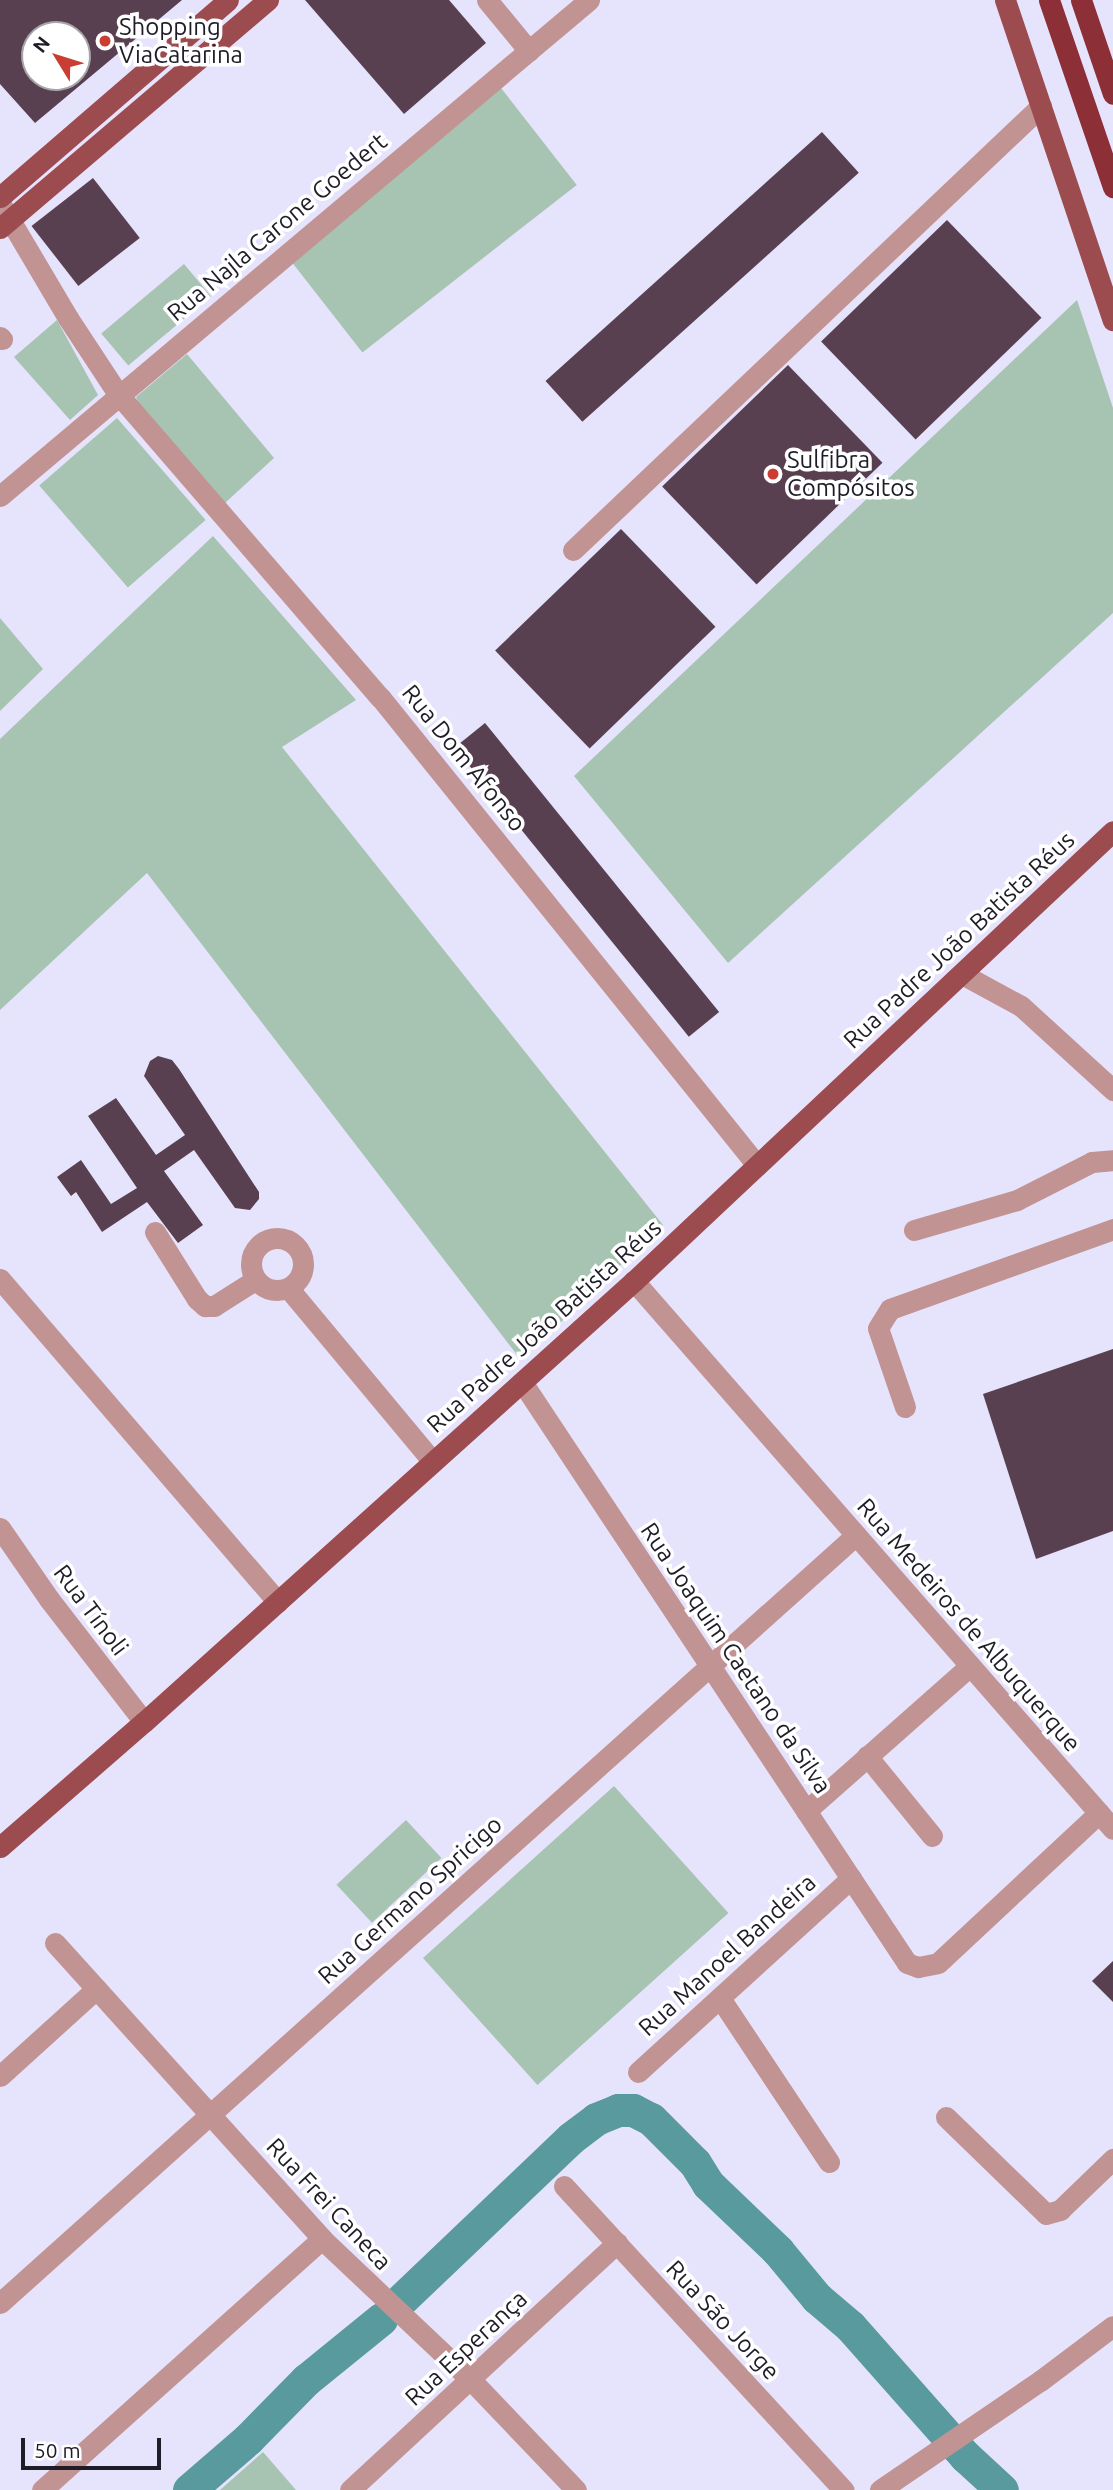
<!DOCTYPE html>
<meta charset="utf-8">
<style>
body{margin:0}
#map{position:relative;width:1113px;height:2490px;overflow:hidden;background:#e6e3fc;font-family:Ubuntu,sans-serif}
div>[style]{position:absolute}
.green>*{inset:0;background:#a6c4b1;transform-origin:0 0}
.river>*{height:33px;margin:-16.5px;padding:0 16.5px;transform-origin:16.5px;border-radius:16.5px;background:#599a9f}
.building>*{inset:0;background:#594050;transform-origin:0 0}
.minor>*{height:21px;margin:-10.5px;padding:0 10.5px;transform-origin:10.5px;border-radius:10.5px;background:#c29393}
.minor>.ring{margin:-10.5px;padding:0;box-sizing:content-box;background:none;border:21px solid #c29393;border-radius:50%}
.major>*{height:21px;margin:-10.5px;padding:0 10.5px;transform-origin:10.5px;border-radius:10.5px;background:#9c4b4f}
.highway>*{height:21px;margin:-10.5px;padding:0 10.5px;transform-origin:10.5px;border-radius:10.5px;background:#8c2f36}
.dots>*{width:19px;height:19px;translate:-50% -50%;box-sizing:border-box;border:4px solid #fff;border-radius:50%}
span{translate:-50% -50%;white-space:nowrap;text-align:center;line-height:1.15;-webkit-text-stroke:7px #fff;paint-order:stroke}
.poi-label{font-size:24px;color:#1e1c27}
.left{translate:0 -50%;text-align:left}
.street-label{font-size:24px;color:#1e1c27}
.north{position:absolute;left:21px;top:21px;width:70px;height:70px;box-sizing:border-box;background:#fff;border:2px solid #a5a4a9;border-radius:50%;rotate:308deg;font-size:19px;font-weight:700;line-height:28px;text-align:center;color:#1e1c27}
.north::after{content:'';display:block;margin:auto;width:24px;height:32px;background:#ca3d33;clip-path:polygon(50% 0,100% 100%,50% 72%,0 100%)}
.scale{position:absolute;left:21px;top:2438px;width:140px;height:32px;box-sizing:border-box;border:4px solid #1e1c27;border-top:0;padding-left:9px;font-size:21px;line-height:24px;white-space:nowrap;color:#1e1c27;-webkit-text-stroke:5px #fff;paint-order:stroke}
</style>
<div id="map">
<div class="green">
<i style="left:501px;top:88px;width:123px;height:272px;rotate:52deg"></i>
<i style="left:184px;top:264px;width:42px;height:108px;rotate:50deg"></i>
<i style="clip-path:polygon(1077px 300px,1113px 408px,1113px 613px,728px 963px,574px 776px)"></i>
<i style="clip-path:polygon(57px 320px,98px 395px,70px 420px,14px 357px)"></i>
<i style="clip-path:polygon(187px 354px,274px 458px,225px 503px,140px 408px,136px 397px)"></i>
<i style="left:117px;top:418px;width:135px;height:103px;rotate:49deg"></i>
<i style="clip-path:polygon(213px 536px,356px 700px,282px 747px,663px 1225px,521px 1360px,147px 873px,0 1010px,0 739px)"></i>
<i style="clip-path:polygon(0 618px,43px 669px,0 711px)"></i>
<i style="left:614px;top:1786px;width:171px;height:257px;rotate:48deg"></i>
<i style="left:406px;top:1820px;width:52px;height:95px;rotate:47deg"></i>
<i style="clip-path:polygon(263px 2452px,296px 2490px,220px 2490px)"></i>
</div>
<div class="river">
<i style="left:402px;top:2299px;width:233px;rotate:-43.6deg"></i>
<i style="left:571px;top:2138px;width:31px;rotate:-37deg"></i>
<i style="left:596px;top:2119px;width:24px;rotate:-22deg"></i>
<i style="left:618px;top:2110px;width:15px"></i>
<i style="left:633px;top:2110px;width:20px;rotate:27deg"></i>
<i style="left:651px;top:2119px;width:62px;rotate:45deg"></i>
<i style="left:695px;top:2163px;width:25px;rotate:58deg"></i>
<i style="left:708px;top:2184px;width:97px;rotate:43.7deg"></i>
<i style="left:778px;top:2251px;width:61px;rotate:50.3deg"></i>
<i style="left:817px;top:2298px;width:43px;rotate:40.3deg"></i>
<i style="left:850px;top:2326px;width:174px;rotate:48.5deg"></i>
<i style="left:965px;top:2456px;width:50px;rotate:42.6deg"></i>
<i style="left:189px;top:2490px;width:78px;rotate:-40.8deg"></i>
<i style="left:248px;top:2439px;width:83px;rotate:-45.5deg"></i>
<i style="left:306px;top:2380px;width:97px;rotate:-39.1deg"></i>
</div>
<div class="building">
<i style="clip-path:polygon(evenodd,0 0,182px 0,35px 123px,0 84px,0 0,35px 35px,77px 35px,77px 77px,35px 77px,35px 35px)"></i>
<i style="clip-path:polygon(305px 0,449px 0,486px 43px,404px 114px)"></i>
<i style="left:822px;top:132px;width:55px;height:372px;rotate:48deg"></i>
<i style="left:93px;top:178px;width:76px;height:78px;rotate:52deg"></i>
<i style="left:947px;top:220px;width:136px;height:175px;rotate:46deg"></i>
<i style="left:788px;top:365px;width:136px;height:175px;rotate:46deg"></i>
<i style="left:621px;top:529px;width:136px;height:175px;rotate:46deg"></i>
<i style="left:485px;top:723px;width:372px;height:39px;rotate:51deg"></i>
<i style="clip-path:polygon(158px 1056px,172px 1060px,179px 1069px,259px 1192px,259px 1199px,250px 1210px,235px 1208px,194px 1150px,164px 1171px,203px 1225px,178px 1243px,147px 1202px,102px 1232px,76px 1192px,71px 1196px,57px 1177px,81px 1160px,111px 1204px,137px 1188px,88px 1116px,116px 1098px,156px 1155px,185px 1135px,144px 1076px,150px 1061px)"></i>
<i style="clip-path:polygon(1113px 1349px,1113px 1531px,1036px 1559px,983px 1394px)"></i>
<i style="clip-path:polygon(1113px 1961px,1113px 2002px,1092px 1981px)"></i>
</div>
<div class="minor">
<i style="left:487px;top:0;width:66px;rotate:50.5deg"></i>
<i style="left:0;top:203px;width:134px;rotate:59.4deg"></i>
<i style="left:68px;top:318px;width:91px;rotate:56.7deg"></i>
<i style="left:118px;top:394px;width:401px;rotate:49.2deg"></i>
<i style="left:380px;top:697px;width:601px;rotate:51.15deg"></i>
<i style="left:0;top:337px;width:3px;rotate:45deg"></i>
<i style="left:0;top:496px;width:770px;rotate:-40.1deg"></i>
<i style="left:573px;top:550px;width:645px;rotate:-43.49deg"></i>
<i style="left:962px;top:974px;width:67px;rotate:28.5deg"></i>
<i style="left:1021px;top:1006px;width:125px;rotate:42.4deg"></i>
<i style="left:914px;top:1230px;width:107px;rotate:-16.2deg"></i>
<i style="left:1017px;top:1200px;width:84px;rotate:-26.9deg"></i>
<i style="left:1092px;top:1162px;width:21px;rotate:-5deg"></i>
<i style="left:155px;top:1232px;width:79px;rotate:57.9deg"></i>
<i style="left:197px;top:1299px;width:11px;rotate:41deg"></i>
<i style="left:205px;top:1306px;width:9px"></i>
<i style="left:214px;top:1306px;width:49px;rotate:-32.4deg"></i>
<i class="ring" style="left:251px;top:1238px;width:31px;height:31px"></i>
<i style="left:0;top:1279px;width:426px;rotate:49.3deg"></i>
<i style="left:289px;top:1289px;width:225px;rotate:50.2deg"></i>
<i style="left:522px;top:1382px;width:697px;rotate:56.47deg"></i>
<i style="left:907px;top:1963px;width:12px;rotate:20deg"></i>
<i style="left:918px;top:1967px;width:20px;rotate:-11deg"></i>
<i style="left:938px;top:1963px;width:220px;rotate:-43deg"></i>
<i style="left:1099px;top:1813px;width:707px;rotate:-131.16deg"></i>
<i style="left:905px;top:1407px;width:83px;rotate:-108.9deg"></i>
<i style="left:878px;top:1328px;width:22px;rotate:-58deg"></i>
<i style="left:890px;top:1309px;width:237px;rotate:-19.7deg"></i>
<i style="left:0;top:1528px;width:86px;rotate:55.4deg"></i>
<i style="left:49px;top:1599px;width:155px;rotate:52.3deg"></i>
<i style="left:867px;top:1756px;width:103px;rotate:50.9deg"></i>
<i style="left:806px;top:1811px;width:219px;rotate:-41.5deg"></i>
<i style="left:1099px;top:1813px;width:21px;rotate:49deg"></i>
<i style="left:55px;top:1943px;width:399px;rotate:47.9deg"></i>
<i style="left:322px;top:2239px;width:205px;rotate:43.4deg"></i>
<i style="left:471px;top:2380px;width:152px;rotate:46.3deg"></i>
<i style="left:720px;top:1998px;width:197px;rotate:56.4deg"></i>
<i style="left:638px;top:2072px;width:288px;rotate:-42.3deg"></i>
<i style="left:0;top:2076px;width:130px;rotate:-42.2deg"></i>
<i style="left:946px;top:2117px;width:139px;rotate:44.1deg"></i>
<i style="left:1046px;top:2214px;width:15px;rotate:-16deg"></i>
<i style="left:1060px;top:2210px;width:74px;rotate:-43.9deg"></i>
<i style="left:564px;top:2186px;width:413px;rotate:47.4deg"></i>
<i style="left:0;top:2303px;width:1150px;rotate:-41.9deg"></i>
<i style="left:42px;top:2490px;width:376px;rotate:-41.9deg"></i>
<i style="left:350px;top:2490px;width:364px;rotate:-42.8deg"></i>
<i style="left:880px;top:2490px;width:194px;rotate:-34.3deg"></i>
<i style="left:1040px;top:2381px;width:91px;rotate:-37deg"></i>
</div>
<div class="major">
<i style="left:1005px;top:0;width:338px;rotate:71.4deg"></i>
<i style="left:0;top:197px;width:301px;rotate:-40.8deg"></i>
<i style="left:0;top:228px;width:352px;rotate:-40.4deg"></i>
<i style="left:0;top:1847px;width:191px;rotate:-41deg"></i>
<i style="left:144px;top:1722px;width:659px;rotate:-41.99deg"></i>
<i style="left:634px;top:1281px;width:657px;rotate:-43.21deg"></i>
</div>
<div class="highway">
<i style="left:1049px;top:0;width:198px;rotate:71.1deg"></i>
<i style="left:1081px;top:0;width:99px;rotate:71.2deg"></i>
</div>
<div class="dots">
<i style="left:105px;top:41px;background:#ca3d33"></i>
<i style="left:773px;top:474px;background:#ca3d33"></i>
</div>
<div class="poi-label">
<span class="left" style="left:119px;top:41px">Shopping<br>ViaCatarina</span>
<span class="left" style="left:787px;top:474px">Sulfibra<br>Compósitos</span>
</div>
<div class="street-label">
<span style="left:277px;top:227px;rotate:-40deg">Rua Najla Carone Goedert</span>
<span style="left:464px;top:758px;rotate:51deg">Rua Dom Afonso</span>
<span style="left:959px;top:940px;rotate:-43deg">Rua Padre João Batista Réus</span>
<span style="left:544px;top:1326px;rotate:-42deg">Rua Padre João Batista Réus</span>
<span style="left:91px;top:1610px;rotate:53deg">Rua Tínoli</span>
<span style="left:969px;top:1625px;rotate:49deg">Rua Medeiros de Albuquerque</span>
<span style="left:736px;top:1658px;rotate:56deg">Rua Joaquim Caetano da Silva</span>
<span style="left:410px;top:1900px;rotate:-42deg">Rua Germano Spricigo</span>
<span style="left:727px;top:1955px;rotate:-42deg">Rua Manoel Bandeira</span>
<span style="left:329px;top:2204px;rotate:47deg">Rua Frei Caneca</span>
<span style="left:723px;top:2320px;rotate:47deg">Rua São Jorge</span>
<span style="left:466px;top:2348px;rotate:-43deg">Rua Esperança</span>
</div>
<div class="north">N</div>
<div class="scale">50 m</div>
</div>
